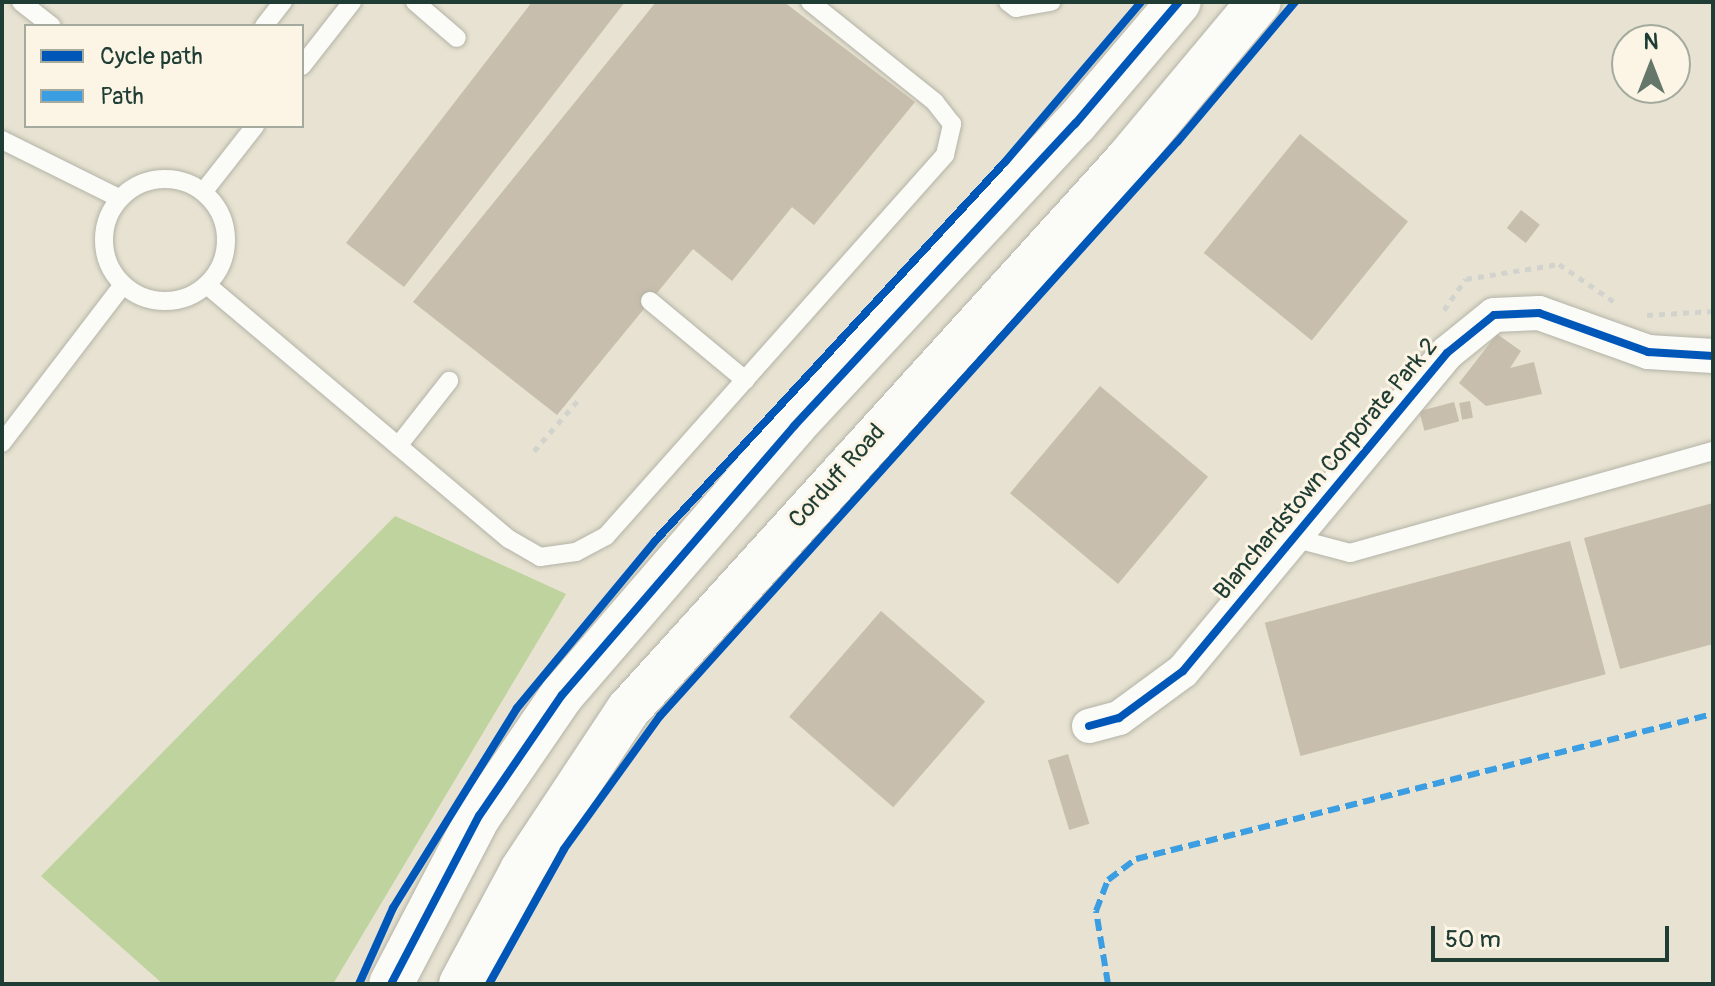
<!DOCTYPE html>
<style>
body{margin:0}
#map{position:relative;width:1715px;height:986px;overflow:hidden;background:#e7e2d1;font-family:Pangolin,sans-serif}
div>[style]{position:absolute}
.green>*{inset:0;background:#bed39e}
.building>*{inset:0;background:#c8bead;transform-origin:0 0}
.path>*{height:5px;margin-top:-2.5px;transform-origin:0;background:repeating-linear-gradient(90deg,#d3d3ce 0 6px,transparent 0 12px)}
.roads{filter:drop-shadow(0 0 2px #b3b3a7) drop-shadow(0 0 2px #b3b3a7)}
.service>*{height:18px;margin:-9px;padding:0 9px;transform-origin:9px;border-radius:9px;background:#fbfbf8}
.service>.ring{margin:-9px;padding:0;box-sizing:content-box;background:none;border:18px solid #fbfbf8;border-radius:50%}
.minor>*{height:34px;margin:-17px;padding:0 17px;transform-origin:17px;border-radius:17px;background:#fbfbf8}
.tertiary>*{height:44px;margin:-22px;padding:0 22px;transform-origin:22px;border-radius:22px;background:#fbfbf8}
.quiet>*{height:6px;margin-top:-3px;transform-origin:0;background:repeating-linear-gradient(90deg,#3c9ee2 0 12px,transparent 0 18px)}
.cycleway>*{height:8px;margin:-4px;padding:0 4px;transform-origin:4px;border-radius:4px;background:#0057b8}
span{translate:-50% -50%;white-space:nowrap;text-align:center;line-height:1.15;-webkit-text-stroke:6px #fcf5e5;paint-order:stroke}
.street-label{font-size:24px;color:#1f3d34}
.frame{position:absolute;inset:0;border:4px solid #1f3d34;pointer-events:none}
.legend{position:absolute;left:24px;top:24px;width:280px;height:104px;box-sizing:border-box;background:#fcf5e5;border:2px solid #a4ab9e;margin:0;padding:10px 14px;list-style:none;font-size:24px;color:#1f3d34}
.legend li{display:flex;align-items:center;gap:16px;height:40px}
.legend b{width:40px;border:2px solid #a4ab9e}
.north{position:absolute;left:1611px;top:24px;width:80px;height:80px;box-sizing:border-box;background:#fcf5e5;border:2px solid #a4ab9e;border-radius:50%;rotate:0deg;font-size:22px;font-weight:700;line-height:32px;text-align:center;color:#1f3d34}
.north::after{content:'';display:block;margin:auto;width:28px;height:36px;background:#65776b;clip-path:polygon(50% 0,100% 100%,50% 72%,0 100%)}
.scale{position:absolute;left:1431px;top:926px;width:238px;height:36px;box-sizing:border-box;border:4px solid #1f3d34;border-top:0;padding-left:10px;font-size:24px;line-height:28px;white-space:nowrap;color:#1f3d34;-webkit-text-stroke:6px #fcf5e5;paint-order:stroke}
</style>
<div id="map">
<div class="green">
<i style="clip-path:polygon(395px 516px,566px 594px,333px 984px,163px 984px,41px 876px)"></i>
</div>
<div class="building">
<i style="clip-path:polygon(532px 2px,625px 2px,404px 287px,346px 243px)"></i>
<i style="clip-path:polygon(656px 2px,784px 2px,915px 102px,814px 225px,792px 207px,732px 281px,693px 249px,557px 415px,413px 302px)"></i>
<i style="left:1300px;top:134px;width:139px;height:153px;rotate:39deg"></i>
<i style="left:1521px;top:210px;width:24px;height:23px;rotate:38deg"></i>
<i style="clip-path:polygon(1497px 334px,1521px 351px,1510px 368px,1534px 362px,1542px 394px,1486px 406px,1459px 383px)"></i>
<i style="left:1100px;top:386px;width:141px;height:140px;rotate:40deg"></i>
<i style="left:1470px;top:401px;width:17px;height:11px;rotate:80deg"></i>
<i style="left:1454px;top:402px;width:20px;height:36px;rotate:75deg"></i>
<i style="clip-path:polygon(1713px 503px,1713px 644px,1620px 669px,1584px 538px)"></i>
<i style="left:1570px;top:541px;width:138px;height:316px;rotate:75deg"></i>
<i style="left:881px;top:611px;width:138px;height:140px;rotate:41deg"></i>
<i style="left:1068px;top:754px;width:73px;height:21px;rotate:73deg"></i>
</div>
<div class="path">
<i style="left:1444px;top:310px;width:38px;rotate:-55deg"></i>
<i style="left:1466px;top:279px;width:94px;rotate:-9.2deg"></i>
<i style="left:1559px;top:264px;width:69px;rotate:34.4deg"></i>
<i style="left:1647px;top:315px;width:66px;rotate:-3.5deg"></i>
<i style="left:534px;top:451px;width:70px;rotate:-49deg"></i>
</div>
<div class="roads">
<div class="service">
<i style="left:21px;top:2px;width:39px;rotate:38deg"></i>
<i style="left:415px;top:2px;width:55px;rotate:40.6deg"></i>
<i style="left:1008px;top:2px;width:10px;rotate:37deg"></i>
<i style="left:1016px;top:8px;width:36px;rotate:-10deg"></i>
<i style="left:264px;top:26px;width:31px;rotate:-52deg"></i>
<i style="left:302px;top:66px;width:81px;rotate:-52deg"></i>
<i style="left:2px;top:140px;width:131px;rotate:26.4deg"></i>
<i class="ring" style="left:104px;top:179px;width:104px;height:104px"></i>
<i style="left:204px;top:191px;width:83px;rotate:-51.9deg"></i>
<i style="left:207px;top:285px;width:395px;rotate:40.1deg"></i>
<i style="left:509px;top:539px;width:36px;rotate:30deg"></i>
<i style="left:540px;top:557px;width:36px;rotate:-8deg"></i>
<i style="left:576px;top:552px;width:34px;rotate:-28deg"></i>
<i style="left:606px;top:536px;width:510px;rotate:-48.34deg"></i>
<i style="left:945px;top:155px;width:32px;rotate:-77deg"></i>
<i style="left:952px;top:124px;width:28px;rotate:-128deg"></i>
<i style="left:935px;top:102px;width:160px;rotate:-141.3deg"></i>
<i style="left:650px;top:301px;width:124px;rotate:39.7deg"></i>
<i style="left:2px;top:443px;width:199px;rotate:-52.6deg"></i>
<i style="left:398px;top:446px;width:83px;rotate:-51.9deg"></i>
<i style="left:1293px;top:538px;width:59px;rotate:14.7deg"></i>
<i style="left:1350px;top:553px;width:377px;rotate:-15.7deg"></i>
</div>
<div class="minor">
<i style="left:1089px;top:726px;width:31px;rotate:-15deg"></i>
<i style="left:1119px;top:718px;width:79px;rotate:-36.3deg"></i>
<i style="left:1183px;top:671px;width:413px;rotate:-50.3deg"></i>
<i style="left:1447px;top:353px;width:60px;rotate:-39deg"></i>
<i style="left:1494px;top:315px;width:45px;rotate:-2.5deg"></i>
<i style="left:1539px;top:313px;width:116px;rotate:19.7deg"></i>
<i style="left:1648px;top:352px;width:65px;rotate:3.5deg"></i>
</div>
<div class="tertiary">
<i style="left:391px;top:984px;width:190px;rotate:-62.4deg"></i>
<i style="left:479px;top:816px;width:147px;rotate:-55.6deg"></i>
<i style="left:562px;top:695px;width:355px;rotate:-49.2deg"></i>
<i style="left:794px;top:426px;width:413px;rotate:-47.1deg"></i>
<i style="left:1075px;top:124px;width:160px;rotate:-49.6deg"></i>
<i style="left:461px;top:984px;width:129px;rotate:-61.8deg"></i>
<i style="left:522px;top:870px;width:192px;rotate:-56.5deg"></i>
<i style="left:628px;top:710px;width:741px;rotate:-47.79deg"></i>
<i style="left:1126px;top:161px;width:207px;rotate:-50.1deg"></i>
</div>
</div>
<div class="quiet">
<i style="left:1108px;top:984px;width:74px;rotate:-99.3deg"></i>
<i style="left:1096px;top:911px;width:33px;rotate:-69deg"></i>
<i style="left:1108px;top:880px;width:35px;rotate:-37deg"></i>
<i style="left:1136px;top:859px;width:595px;rotate:-14.11deg"></i>
</div>
<div class="cycleway">
<i style="left:1089px;top:726px;width:31px;rotate:-15deg"></i>
<i style="left:1119px;top:718px;width:79px;rotate:-36.3deg"></i>
<i style="left:1183px;top:671px;width:413px;rotate:-50.3deg"></i>
<i style="left:1447px;top:353px;width:60px;rotate:-39deg"></i>
<i style="left:1494px;top:315px;width:45px;rotate:-2.5deg"></i>
<i style="left:1539px;top:313px;width:116px;rotate:19.7deg"></i>
<i style="left:1648px;top:352px;width:65px;rotate:3.5deg"></i>
<i style="left:359px;top:984px;width:83px;rotate:-65.9deg"></i>
<i style="left:393px;top:908px;width:235px;rotate:-58.2deg"></i>
<i style="left:517px;top:708px;width:217px;rotate:-50.4deg"></i>
<i style="left:655px;top:541px;width:516px;rotate:-47.28deg"></i>
<i style="left:1005px;top:162px;width:210px;rotate:-49.6deg"></i>
<i style="left:391px;top:984px;width:190px;rotate:-62.4deg"></i>
<i style="left:479px;top:816px;width:147px;rotate:-55.6deg"></i>
<i style="left:562px;top:695px;width:355px;rotate:-49.2deg"></i>
<i style="left:794px;top:426px;width:413px;rotate:-47.1deg"></i>
<i style="left:1075px;top:124px;width:160px;rotate:-49.6deg"></i>
<i style="left:489px;top:984px;width:154px;rotate:-60.9deg"></i>
<i style="left:564px;top:849px;width:164px;rotate:-54.2deg"></i>
<i style="left:660px;top:716px;width:774px;rotate:-47.99deg"></i>
<i style="left:1178px;top:141px;width:182px;rotate:-49.9deg"></i>
</div>
<div class="street-label">
<span style="left:1326px;top:469px;rotate:-50deg">Blanchardstown Corporate Park 2</span>
<span style="left:837px;top:476px;rotate:-48deg">Corduff Road</span>
</div>
<div class="frame"></div>
<ul class="legend">
<li><b style="height:10px;background:#0057b8"></b>Cycle path</li>
<li><b style="height:10px;background:#3c9ee2"></b>Path</li>
</ul>
<div class="north">N</div>
<div class="scale">50 m</div>
</div>
